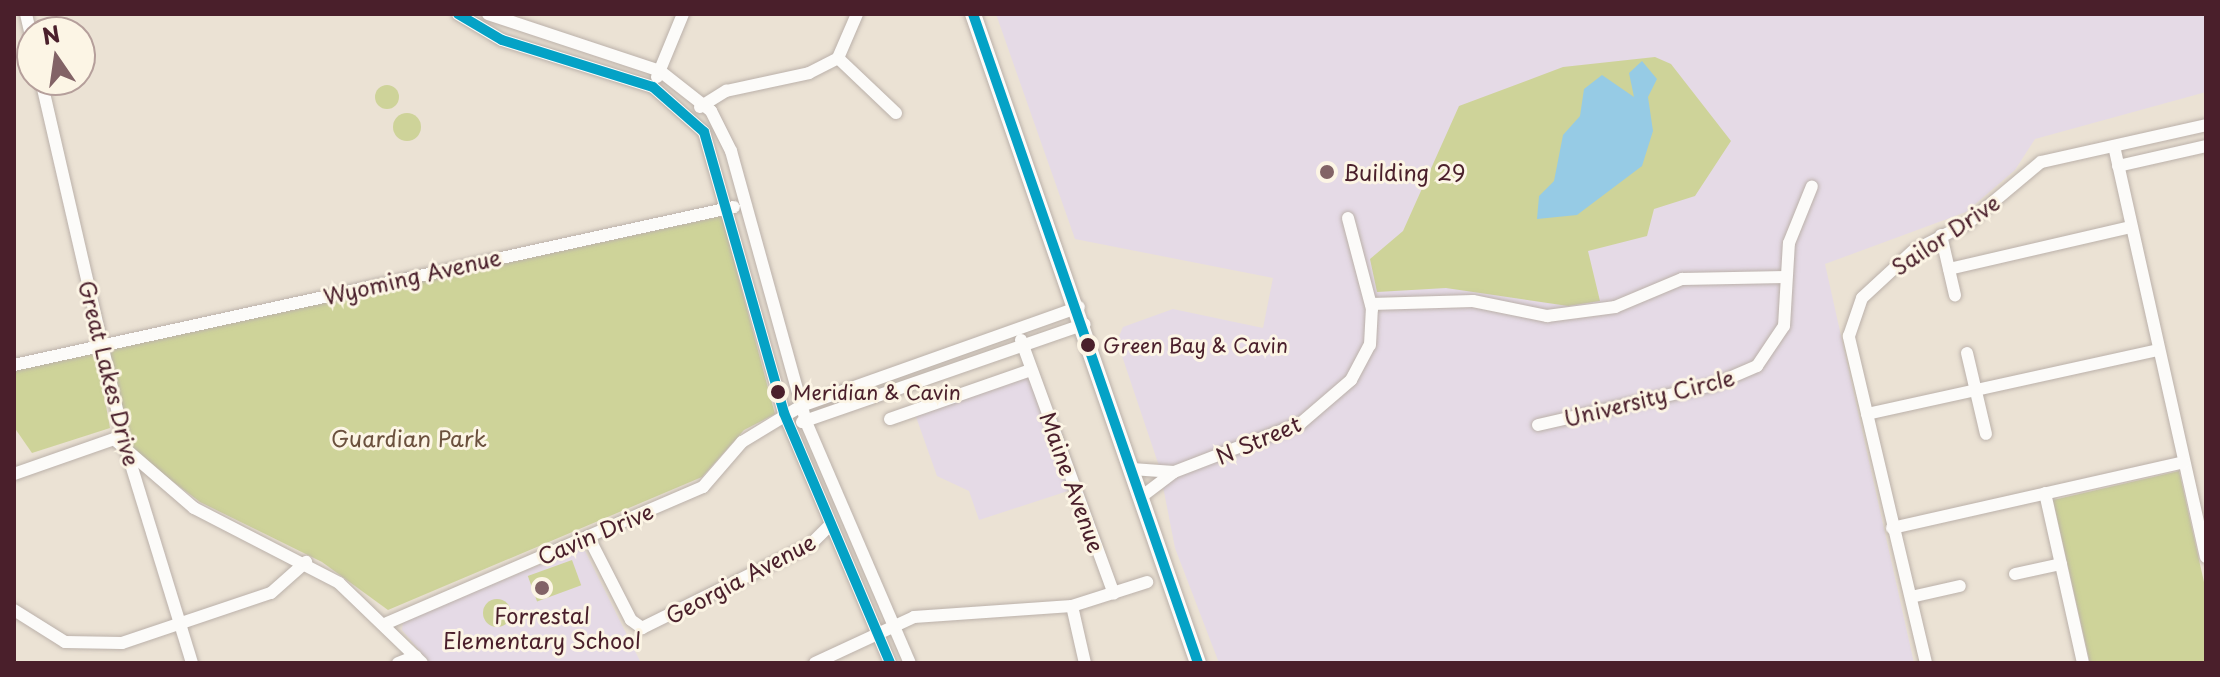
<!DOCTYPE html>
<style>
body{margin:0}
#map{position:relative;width:2220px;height:677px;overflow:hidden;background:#ebe2d4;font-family:"Playpen Sans",sans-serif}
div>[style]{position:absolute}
.built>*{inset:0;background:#e5dae6}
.green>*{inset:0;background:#ced399;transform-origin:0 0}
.round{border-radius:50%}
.water>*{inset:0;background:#96cbe5}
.roads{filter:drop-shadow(0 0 2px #bbb1aa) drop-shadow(0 0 2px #bbb1aa)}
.minor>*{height:12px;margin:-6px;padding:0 6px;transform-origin:6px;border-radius:6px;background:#fcfbf9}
.major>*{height:16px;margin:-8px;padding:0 8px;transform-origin:8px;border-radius:8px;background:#fcfbf9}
.bus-1>*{height:10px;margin:-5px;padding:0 5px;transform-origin:5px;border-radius:5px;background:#04a2c6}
.dots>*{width:22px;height:22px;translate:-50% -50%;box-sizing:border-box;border:4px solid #fcf5e5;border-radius:50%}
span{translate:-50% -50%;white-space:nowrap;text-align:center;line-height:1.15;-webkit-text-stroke:6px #fcf5e5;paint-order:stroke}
.bus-label{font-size:20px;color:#4a1f2b}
.left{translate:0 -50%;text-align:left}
.poi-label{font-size:22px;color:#4a1f2b}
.street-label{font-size:22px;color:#4a1f2b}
.park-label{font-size:22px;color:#6b513e}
.frame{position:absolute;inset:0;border:16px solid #4a1f2b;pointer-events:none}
.north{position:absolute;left:16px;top:16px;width:80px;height:80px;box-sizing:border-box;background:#fcf5e5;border:2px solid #b59f9b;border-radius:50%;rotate:347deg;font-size:22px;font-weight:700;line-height:32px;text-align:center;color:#4a1f2b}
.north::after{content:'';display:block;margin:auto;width:28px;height:36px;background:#826366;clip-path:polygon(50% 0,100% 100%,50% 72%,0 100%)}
</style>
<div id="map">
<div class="built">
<i style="clip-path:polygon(996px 14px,2206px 14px,2206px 92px,2035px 139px,2015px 170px,1966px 212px,1825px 264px,1914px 663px,1219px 663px,1175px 548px,1159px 466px,1117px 341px,1123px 327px,1173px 309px,1263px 328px,1273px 278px,1075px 239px)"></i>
<i style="clip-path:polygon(1028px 376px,1071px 490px,979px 520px,969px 491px,937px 476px,915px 414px)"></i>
<i style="clip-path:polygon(583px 547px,641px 663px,430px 663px,402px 630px,403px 621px)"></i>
</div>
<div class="green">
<i style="clip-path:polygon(1655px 57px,1671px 64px,1731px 141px,1695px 196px,1654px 209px,1647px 236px,1588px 251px,1600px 301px,1568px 306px,1446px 288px,1377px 292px,1370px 259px,1403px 231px,1459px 106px,1563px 67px)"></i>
<i class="round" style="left:375px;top:85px;width:24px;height:24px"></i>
<i class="round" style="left:393px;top:113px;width:28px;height:28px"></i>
<i style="clip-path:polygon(722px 216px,775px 414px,744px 430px,702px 477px,388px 610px,322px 562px,200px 502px,131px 450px,109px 350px)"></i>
<i style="clip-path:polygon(90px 353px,98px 361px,110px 428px,32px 453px,14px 427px,14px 370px)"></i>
<i style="clip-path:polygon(2179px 471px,2206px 591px,2206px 663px,2090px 663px,2053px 500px)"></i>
<i style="left:572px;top:560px;width:27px;height:47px;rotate:70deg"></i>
<i class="round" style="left:483px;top:599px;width:28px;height:28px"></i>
</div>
<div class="water">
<i style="clip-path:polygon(1642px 61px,1657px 79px,1648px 97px,1653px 131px,1642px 166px,1577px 215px,1537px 219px,1539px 196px,1554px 181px,1563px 135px,1580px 116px,1584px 89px,1602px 75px,1634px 97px,1629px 73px)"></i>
</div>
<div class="roads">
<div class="minor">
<i style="left:26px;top:14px;width:26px;rotate:77deg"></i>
<i style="left:458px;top:14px;width:51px;rotate:30.6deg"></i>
<i style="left:502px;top:40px;width:158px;rotate:17.3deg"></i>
<i style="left:653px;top:87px;width:68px;rotate:41.4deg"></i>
<i style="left:704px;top:132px;width:292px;rotate:74.1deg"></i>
<i style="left:784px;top:413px;width:272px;rotate:67deg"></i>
<i style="left:488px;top:14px;width:181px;rotate:18.3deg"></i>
<i style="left:660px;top:71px;width:65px;rotate:38.1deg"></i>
<i style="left:711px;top:111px;width:45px;rotate:63.4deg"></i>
<i style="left:731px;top:151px;width:281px;rotate:74.5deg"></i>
<i style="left:806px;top:422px;width:262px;rotate:66.7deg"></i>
<i style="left:838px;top:58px;width:80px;rotate:43.5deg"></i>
<i style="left:657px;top:77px;width:68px;rotate:-67.6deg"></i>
<i style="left:41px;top:80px;width:375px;rotate:77deg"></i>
<i style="left:125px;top:445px;width:228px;rotate:72.9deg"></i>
<i style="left:700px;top:107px;width:31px;rotate:-32deg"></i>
<i style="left:726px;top:91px;width:85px;rotate:-12.2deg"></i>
<i style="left:809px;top:73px;width:33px;rotate:-27deg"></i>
<i style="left:838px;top:58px;width:48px;rotate:-66.6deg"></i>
<i style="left:2114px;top:146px;width:421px;rotate:77.4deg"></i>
<i style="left:2118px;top:166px;width:90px;rotate:-12.8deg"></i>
<i style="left:1941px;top:235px;width:62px;rotate:76.9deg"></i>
<i style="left:1949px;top:269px;width:187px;rotate:-13deg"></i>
<i style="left:1371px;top:304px;width:102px;rotate:-1.7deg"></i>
<i style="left:1473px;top:301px;width:76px;rotate:11.5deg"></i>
<i style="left:1547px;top:316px;width:69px;rotate:-7.5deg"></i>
<i style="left:1615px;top:307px;width:73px;rotate:-22.7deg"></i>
<i style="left:1682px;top:279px;width:103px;rotate:-1.1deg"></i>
<i style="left:1021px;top:340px;width:270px;rotate:69.9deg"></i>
<i style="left:1967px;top:353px;width:83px;rotate:76.8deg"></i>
<i style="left:14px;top:365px;width:737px;rotate:-12.38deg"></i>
<i style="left:1867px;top:414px;width:298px;rotate:-12.4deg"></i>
<i style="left:890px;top:419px;width:149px;rotate:-19.2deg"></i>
<i style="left:802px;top:422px;width:299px;rotate:-19.1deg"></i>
<i style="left:1538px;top:425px;width:180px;rotate:-12.9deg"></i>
<i style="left:1713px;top:385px;width:48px;rotate:-23.4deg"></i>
<i style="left:1757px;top:366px;width:48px;rotate:-56deg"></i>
<i style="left:1784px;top:326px;width:83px;rotate:-86.6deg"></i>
<i style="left:1789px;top:243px;width:61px;rotate:-68deg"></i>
<i style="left:1132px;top:469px;width:42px;rotate:4.1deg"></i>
<i style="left:14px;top:474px;width:106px;rotate:-19.3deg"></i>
<i style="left:114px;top:439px;width:106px;rotate:40.8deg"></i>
<i style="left:194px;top:508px;width:163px;rotate:27.3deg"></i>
<i style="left:339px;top:583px;width:115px;rotate:43.9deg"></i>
<i style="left:2045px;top:493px;width:174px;rotate:77.4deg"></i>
<i style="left:1141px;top:497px;width:41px;rotate:-37.1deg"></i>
<i style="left:1174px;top:472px;width:136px;rotate:-21.1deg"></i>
<i style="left:1301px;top:423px;width:66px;rotate:-40.7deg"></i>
<i style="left:1351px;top:380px;width:40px;rotate:-62deg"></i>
<i style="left:1370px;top:345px;width:36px;rotate:-87deg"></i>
<i style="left:1372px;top:309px;width:94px;rotate:-104.8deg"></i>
<i style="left:1892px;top:528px;width:299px;rotate:-12.7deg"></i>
<i style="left:588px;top:536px;width:94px;rotate:62.9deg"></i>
<i style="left:631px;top:620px;width:14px;rotate:36deg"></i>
<i style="left:642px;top:628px;width:187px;rotate:-26.3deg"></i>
<i style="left:810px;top:545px;width:27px;rotate:-45deg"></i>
<i style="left:2015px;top:574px;width:47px;rotate:-12.3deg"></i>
<i style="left:1911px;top:597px;width:50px;rotate:-12.7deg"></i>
<i style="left:1072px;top:606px;width:58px;rotate:77.2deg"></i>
<i style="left:14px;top:610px;width:60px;rotate:32.1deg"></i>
<i style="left:65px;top:642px;width:57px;rotate:1deg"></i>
<i style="left:122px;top:643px;width:157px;rotate:-18.6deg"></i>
<i style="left:271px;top:593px;width:47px;rotate:-41.5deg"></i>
<i style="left:387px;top:623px;width:344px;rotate:-23.3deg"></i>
<i style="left:703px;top:487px;width:60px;rotate:-49.1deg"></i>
<i style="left:742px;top:442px;width:69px;rotate:-31.4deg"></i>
<i style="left:801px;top:406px;width:295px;rotate:-19.6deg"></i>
<i style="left:398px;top:663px;width:19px;rotate:-21deg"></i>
<i style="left:815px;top:663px;width:109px;rotate:-24.9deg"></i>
<i style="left:914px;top:617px;width:158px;rotate:-4deg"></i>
<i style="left:1072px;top:606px;width:79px;rotate:-17.7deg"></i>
<i style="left:1926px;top:663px;width:336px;rotate:-103.3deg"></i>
<i style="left:1849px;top:336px;width:40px;rotate:-71.1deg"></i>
<i style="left:1862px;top:298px;width:69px;rotate:-42.7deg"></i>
<i style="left:1913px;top:251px;width:62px;rotate:-27deg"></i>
<i style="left:1968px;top:223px;width:95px;rotate:-39.9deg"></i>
<i style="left:2041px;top:162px;width:169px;rotate:-12.6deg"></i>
</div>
<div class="major">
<i style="left:973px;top:14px;width:687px;rotate:70.88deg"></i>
</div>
</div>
<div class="bus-1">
<i style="left:458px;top:14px;width:51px;rotate:30.6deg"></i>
<i style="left:502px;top:40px;width:158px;rotate:17.3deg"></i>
<i style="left:653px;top:87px;width:68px;rotate:41.4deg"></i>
<i style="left:704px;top:132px;width:292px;rotate:74.1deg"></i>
<i style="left:784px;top:413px;width:272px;rotate:67deg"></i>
<i style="left:973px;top:14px;width:687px;rotate:70.88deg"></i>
</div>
<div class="dots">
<i style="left:1327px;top:172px;background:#826366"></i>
<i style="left:1088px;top:345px;background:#4a1f2b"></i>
<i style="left:778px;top:392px;background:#4a1f2b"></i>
<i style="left:542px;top:588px;background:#826366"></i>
</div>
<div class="bus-label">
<span class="left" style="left:1103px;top:345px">Green Bay &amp; Cavin</span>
<span class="left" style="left:793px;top:392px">Meridian &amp; Cavin</span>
</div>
<div class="poi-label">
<span class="left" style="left:1343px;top:172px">Building 29</span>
<span style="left:542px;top:627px">Forrestal<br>Elementary School</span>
</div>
<div class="street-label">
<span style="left:1945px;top:234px;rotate:-34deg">Sailor Drive</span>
<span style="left:412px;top:276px;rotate:-13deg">Wyoming Avenue</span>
<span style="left:110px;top:373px;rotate:76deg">Great Lakes Drive</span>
<span style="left:1649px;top:397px;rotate:-14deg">University Circle</span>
<span style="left:1258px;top:439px;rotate:-23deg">N Street</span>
<span style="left:1073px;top:482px;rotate:70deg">Maine Avenue</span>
<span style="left:595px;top:533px;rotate:-23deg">Cavin Drive</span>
<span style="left:740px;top:578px;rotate:-28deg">Georgia Avenue</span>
</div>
<div class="park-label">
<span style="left:409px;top:438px">Guardian Park</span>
</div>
<div class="frame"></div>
<div class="north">N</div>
</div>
